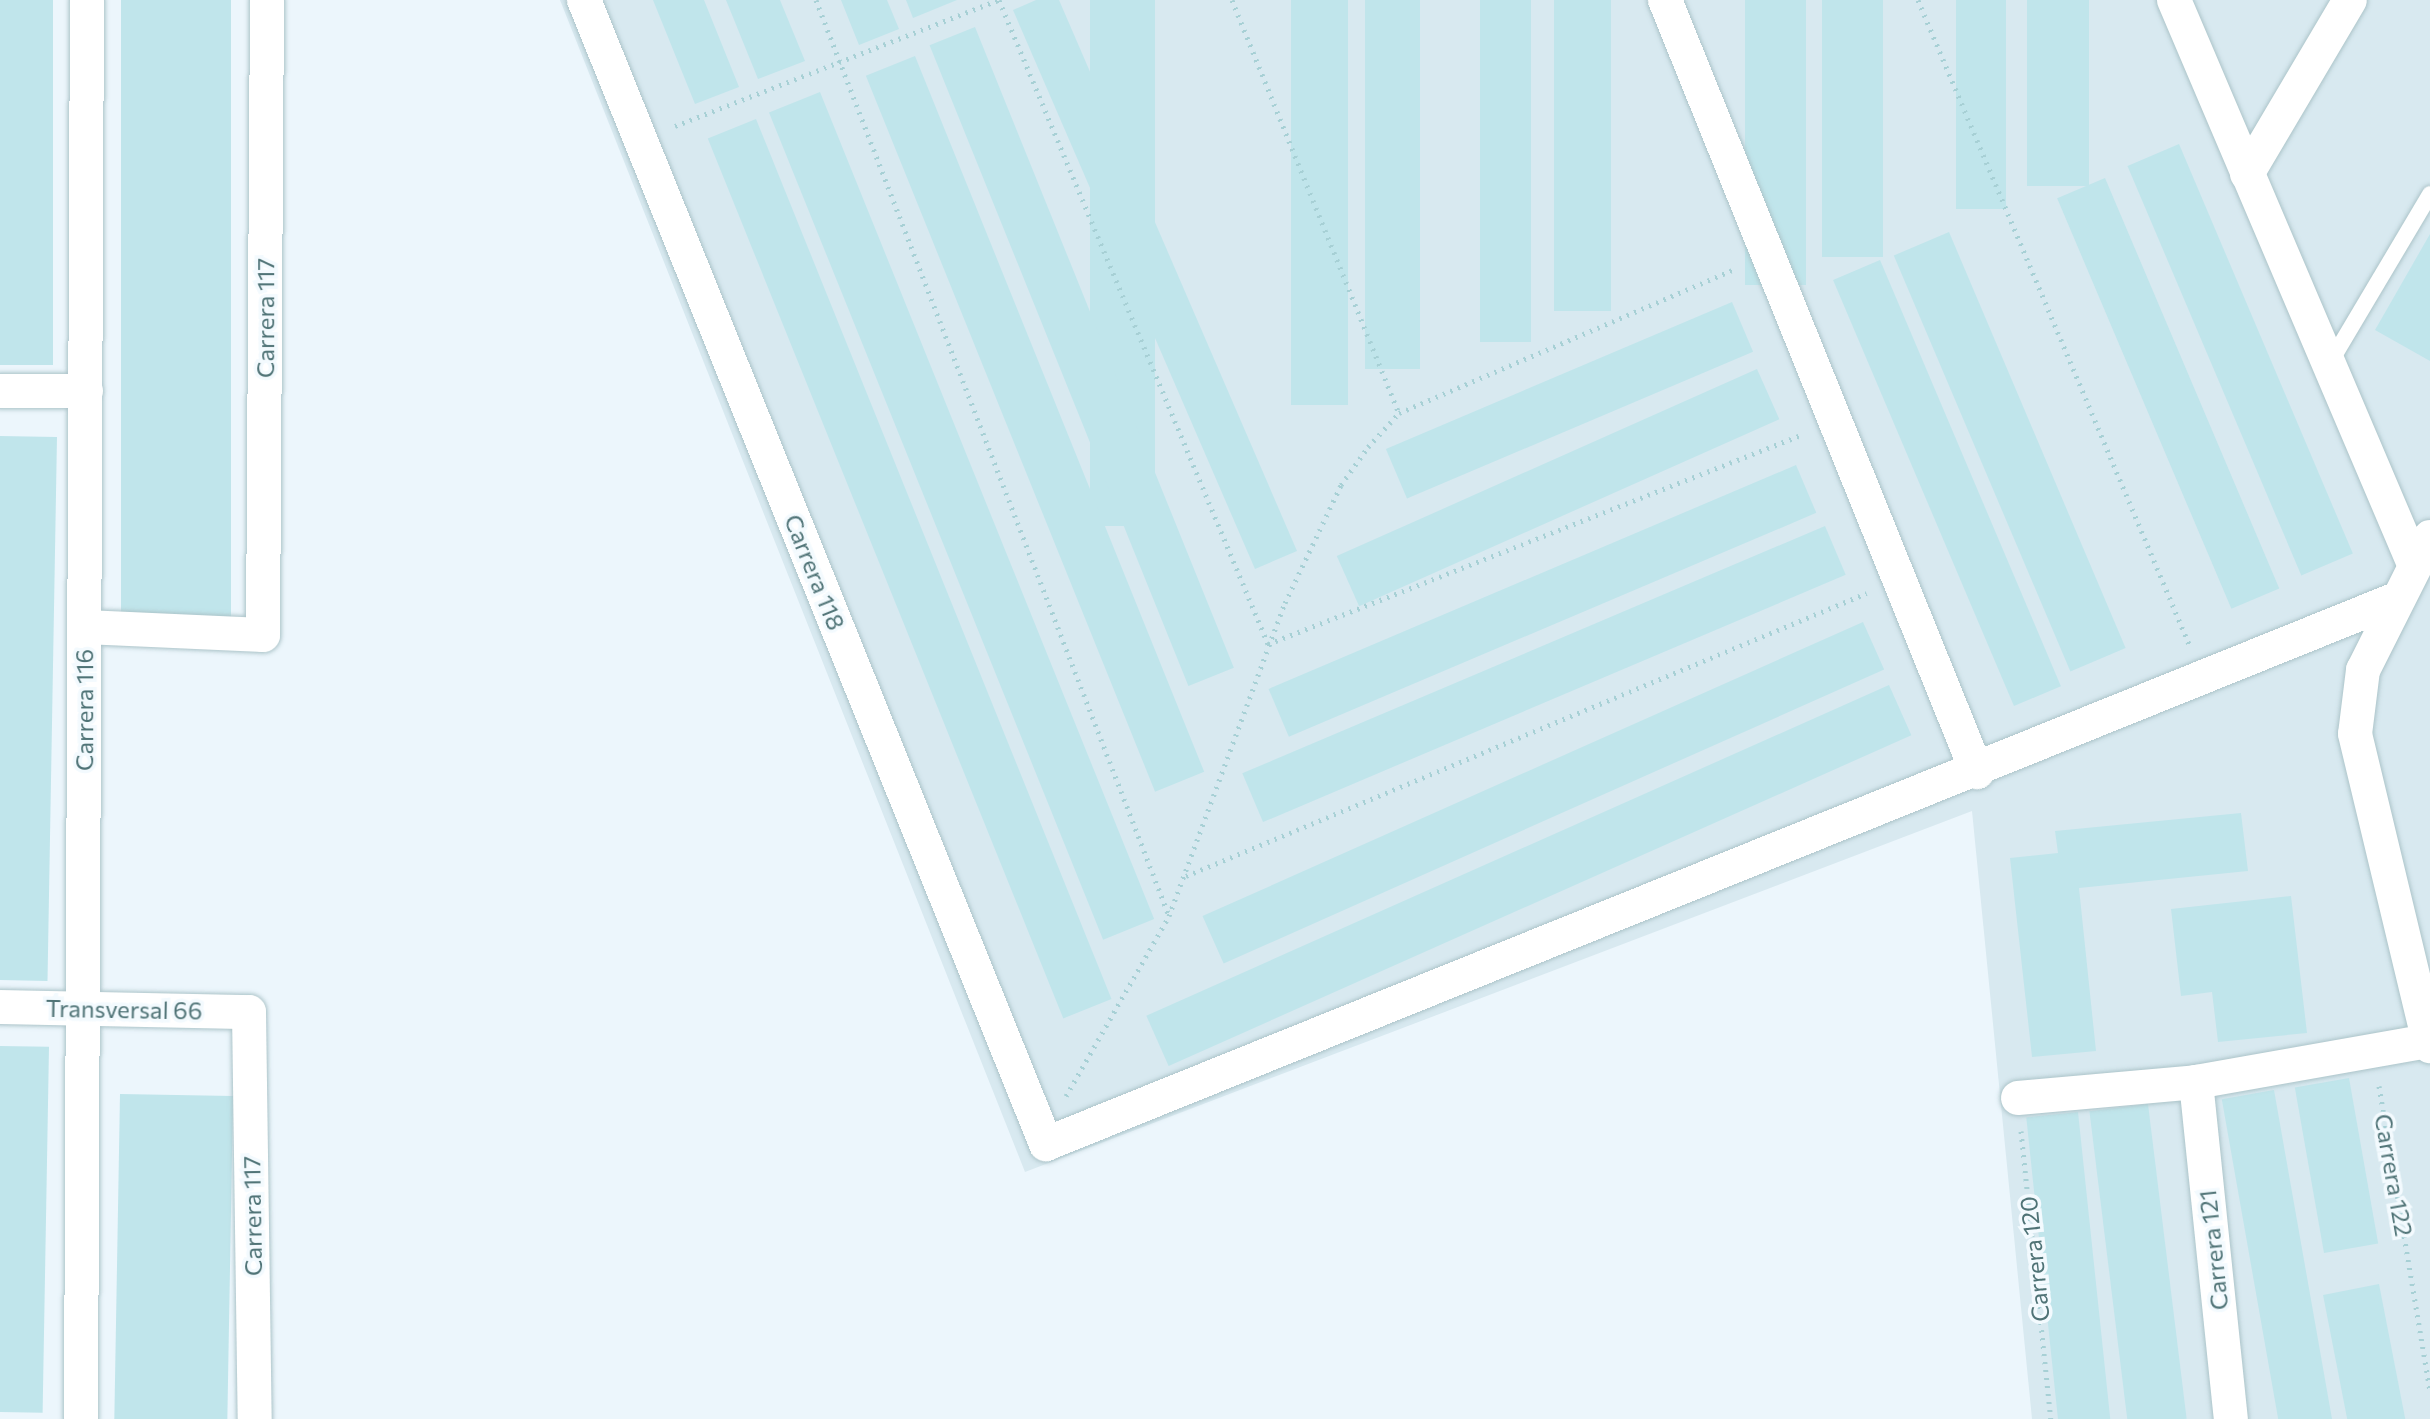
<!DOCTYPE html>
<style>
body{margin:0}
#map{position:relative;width:2430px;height:1419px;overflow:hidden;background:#ecf6fc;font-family:Commissioner,sans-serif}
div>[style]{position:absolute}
.residential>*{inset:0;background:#d8e9f0}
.building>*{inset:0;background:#c0e5eb;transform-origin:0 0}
.path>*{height:5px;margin-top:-2.5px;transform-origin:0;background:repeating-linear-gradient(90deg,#a7d0d5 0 2px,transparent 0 8px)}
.roads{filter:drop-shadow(0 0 2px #acc4c9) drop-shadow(0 0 2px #acc4c9)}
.lane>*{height:16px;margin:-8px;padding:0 8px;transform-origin:8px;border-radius:8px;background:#fff}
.street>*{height:34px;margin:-17px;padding:0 17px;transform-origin:17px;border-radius:17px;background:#fff}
span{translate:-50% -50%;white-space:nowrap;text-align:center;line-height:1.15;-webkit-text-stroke:7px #f3fafe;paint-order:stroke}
.street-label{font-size:24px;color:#4f7376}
</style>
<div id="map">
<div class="residential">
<i style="clip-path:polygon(560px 0,2430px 0,2430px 1419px,2032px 1419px,1972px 811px,1025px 1172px)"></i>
</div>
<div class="building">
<i style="left:0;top:0;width:53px;height:365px"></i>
<i style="left:121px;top:0;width:110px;height:619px"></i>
<i style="clip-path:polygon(653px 0,704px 0,739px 87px,695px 104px)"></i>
<i style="clip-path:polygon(726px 0,780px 0,805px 61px,758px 79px)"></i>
<i style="clip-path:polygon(841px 0,887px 0,899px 29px,859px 45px)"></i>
<i style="clip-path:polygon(906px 0,957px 0,913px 18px)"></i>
<i style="clip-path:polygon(1036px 0,1059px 0,1297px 551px,1255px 569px,1013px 10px)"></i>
<i style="left:1090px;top:0;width:65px;height:526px"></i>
<i style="left:1291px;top:0;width:57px;height:405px"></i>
<i style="left:1365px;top:0;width:55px;height:369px"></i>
<i style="left:1480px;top:0;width:51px;height:342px"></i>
<i style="left:1554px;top:0;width:57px;height:311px"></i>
<i style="left:1745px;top:0;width:61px;height:285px"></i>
<i style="left:1822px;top:0;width:61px;height:257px"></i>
<i style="left:1956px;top:0;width:50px;height:209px"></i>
<i style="left:2027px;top:0;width:62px;height:186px"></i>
<i style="left:975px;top:27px;width:691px;height:49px;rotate:68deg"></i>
<i style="left:915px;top:56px;width:772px;height:53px;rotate:68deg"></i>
<i style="left:820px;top:92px;width:892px;height:55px;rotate:68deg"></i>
<i style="left:756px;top:119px;width:949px;height:52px;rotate:68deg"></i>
<i style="left:2179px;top:144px;width:445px;height:56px;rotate:67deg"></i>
<i style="left:2105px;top:178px;width:446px;height:52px;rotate:67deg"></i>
<i style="left:1949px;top:232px;width:452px;height:60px;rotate:67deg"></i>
<i style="clip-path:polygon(2430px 234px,2430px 361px,2375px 330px)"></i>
<i style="left:1880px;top:260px;width:463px;height:51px;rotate:67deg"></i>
<i style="left:1732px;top:302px;width:54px;height:376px;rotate:67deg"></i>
<i style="left:1757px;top:369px;width:55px;height:460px;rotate:66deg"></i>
<i style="left:0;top:436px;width:57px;height:544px;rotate:1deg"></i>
<i style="left:1796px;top:465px;width:52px;height:573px;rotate:67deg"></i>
<i style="left:1825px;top:526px;width:53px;height:633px;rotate:67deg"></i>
<i style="left:1863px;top:622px;width:52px;height:723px;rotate:66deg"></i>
<i style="left:1889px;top:685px;width:55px;height:813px;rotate:66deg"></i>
<i style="clip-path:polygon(2241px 813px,2248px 871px,2079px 888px,2096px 1051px,2032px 1057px,2010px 858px,2058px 853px,2055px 831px)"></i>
<i style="clip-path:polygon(2291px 896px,2307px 1033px,2218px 1042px,2212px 992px,2181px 996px,2171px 909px)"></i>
<i style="left:0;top:1046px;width:49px;height:366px;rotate:1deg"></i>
<i style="left:2349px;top:1078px;width:168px;height:55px;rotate:80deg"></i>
<i style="left:2274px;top:1090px;width:334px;height:53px;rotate:80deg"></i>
<i style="left:120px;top:1094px;width:113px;height:325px;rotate:1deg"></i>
<i style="left:2148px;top:1104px;width:317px;height:59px;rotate:83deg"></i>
<i style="left:2078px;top:1112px;width:309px;height:52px;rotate:84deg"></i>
<i style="left:2379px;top:1284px;width:138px;height:57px;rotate:79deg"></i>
</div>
<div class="path">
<i style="left:816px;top:0;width:982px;rotate:68.92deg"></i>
<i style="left:999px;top:0;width:698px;rotate:67.33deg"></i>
<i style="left:1268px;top:644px;width:573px;rotate:-21.41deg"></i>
<i style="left:1232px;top:0;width:445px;rotate:68deg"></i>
<i style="left:1918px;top:0;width:699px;rotate:67.18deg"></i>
<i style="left:675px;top:126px;width:348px;rotate:-21.3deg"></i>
<i style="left:1186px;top:876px;width:737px;rotate:-22.57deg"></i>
<i style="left:2379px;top:1086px;width:309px;rotate:80.5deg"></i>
<i style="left:1066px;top:1096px;width:207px;rotate:-60.2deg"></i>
<i style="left:1169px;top:916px;width:334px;rotate:-69.7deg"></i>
<i style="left:1285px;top:603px;width:131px;rotate:-64.6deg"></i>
<i style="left:1341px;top:485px;width:47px;rotate:-54.6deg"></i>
<i style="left:1368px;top:447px;width:46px;rotate:-47.6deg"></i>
<i style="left:1399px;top:413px;width:366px;rotate:-23.2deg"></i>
<i style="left:2021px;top:1131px;width:290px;rotate:84.1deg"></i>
</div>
<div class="roads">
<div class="lane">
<i style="left:2331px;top:361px;width:194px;rotate:-59.3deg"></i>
</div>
<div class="street">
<i style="left:584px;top:0;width:1234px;rotate:68.01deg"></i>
<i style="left:1046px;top:1144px;width:1456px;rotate:-21.98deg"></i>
<i style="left:1665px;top:0;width:833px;rotate:67.99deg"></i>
<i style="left:2174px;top:0;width:613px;rotate:66.95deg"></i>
<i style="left:2247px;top:174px;width:202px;rotate:-59.4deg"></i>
<i style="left:0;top:391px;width:86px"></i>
<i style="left:2430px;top:537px;width:149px;rotate:116.7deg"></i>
<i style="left:2363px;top:670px;width:64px;rotate:97.1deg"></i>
<i style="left:2355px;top:734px;width:321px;rotate:76.5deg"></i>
<i style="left:85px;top:627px;width:178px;rotate:2.6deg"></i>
<i style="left:263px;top:635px;width:635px;rotate:-89.64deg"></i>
<i style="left:0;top:1007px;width:249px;rotate:1.2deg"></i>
<i style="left:249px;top:1012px;width:407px;rotate:89.2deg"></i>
<i style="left:2196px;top:1082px;width:339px;rotate:84.1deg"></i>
<i style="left:2018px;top:1098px;width:179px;rotate:-5.1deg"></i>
<i style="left:2196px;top:1082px;width:237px;rotate:-10deg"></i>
<i style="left:81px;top:1419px;width:1419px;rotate:-89.76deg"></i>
</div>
</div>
<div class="street-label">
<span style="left:265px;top:318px;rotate:-90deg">Carrera 117</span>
<span style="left:815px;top:572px;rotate:68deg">Carrera 118</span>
<span style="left:84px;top:710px;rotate:-90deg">Carrera 116</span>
<span style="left:124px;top:1009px;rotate:1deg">Transversal 66</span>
<span style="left:2394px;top:1175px;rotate:80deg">Carrera 122</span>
<span style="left:252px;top:1216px;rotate:-91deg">Carrera 117</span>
<span style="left:2213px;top:1250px;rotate:-96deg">Carrera 121</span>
<span style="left:2034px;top:1259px;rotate:-96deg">Carrera 120</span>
</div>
</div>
